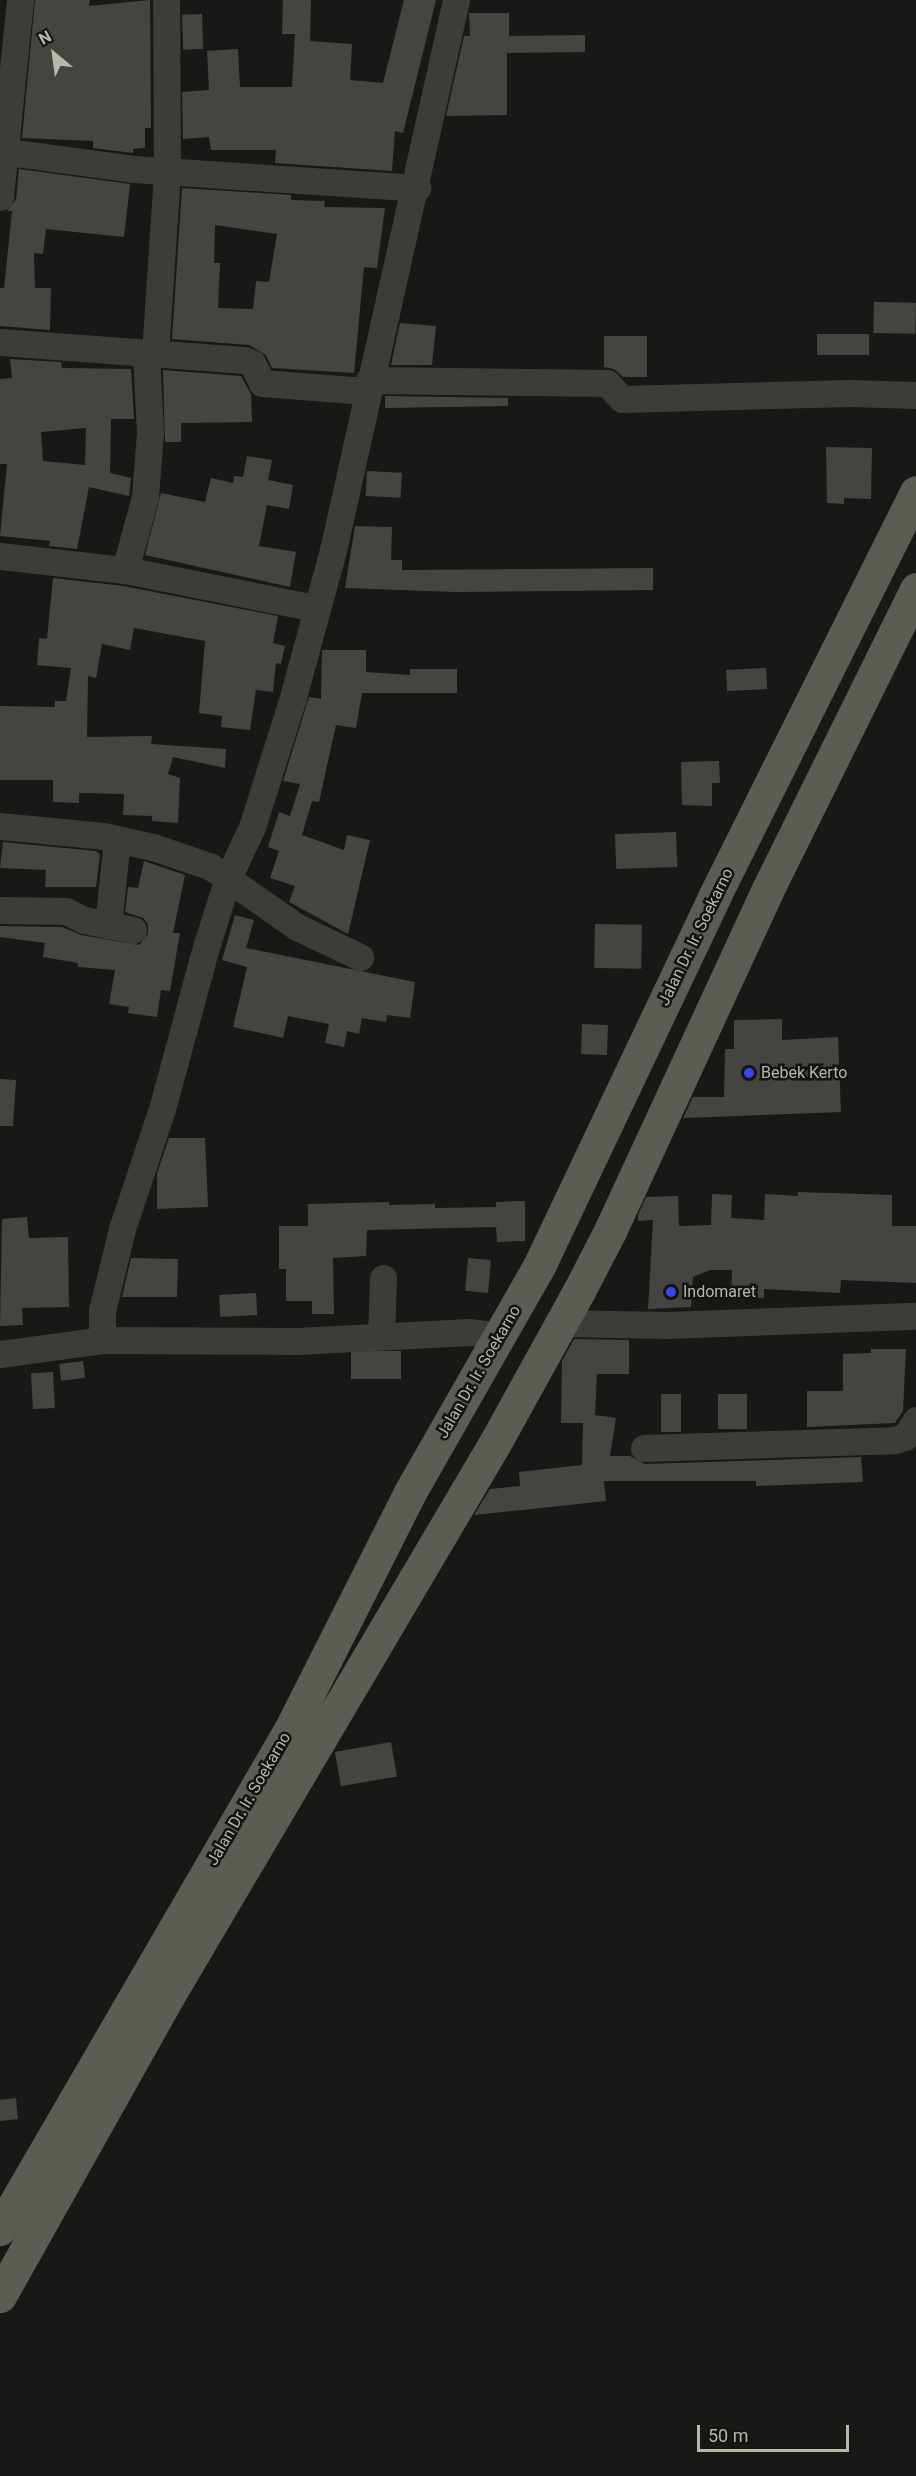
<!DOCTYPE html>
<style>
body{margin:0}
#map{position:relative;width:916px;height:2476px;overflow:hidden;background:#181816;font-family:Roboto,sans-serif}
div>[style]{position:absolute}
.building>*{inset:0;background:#444540;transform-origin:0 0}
.minor>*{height:27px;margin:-13.5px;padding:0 13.5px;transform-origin:13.5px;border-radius:13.5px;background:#3c3d37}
.major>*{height:33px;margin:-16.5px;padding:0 16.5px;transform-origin:16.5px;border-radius:16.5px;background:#5b5c53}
.dots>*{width:16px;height:16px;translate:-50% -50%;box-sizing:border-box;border:3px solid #131311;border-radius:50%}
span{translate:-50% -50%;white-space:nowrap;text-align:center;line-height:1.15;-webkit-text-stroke:5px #131311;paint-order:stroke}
.street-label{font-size:16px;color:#b8b7a9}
.poi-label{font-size:16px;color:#b8b7a9}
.left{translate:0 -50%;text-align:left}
.north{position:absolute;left:24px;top:24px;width:60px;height:60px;-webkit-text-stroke:4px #131311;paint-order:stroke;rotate:331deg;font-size:16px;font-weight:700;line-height:24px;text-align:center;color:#b8b7a9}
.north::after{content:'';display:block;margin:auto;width:21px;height:27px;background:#b8b7a9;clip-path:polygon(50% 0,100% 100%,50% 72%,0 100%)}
.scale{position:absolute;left:697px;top:2425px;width:152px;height:27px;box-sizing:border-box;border:3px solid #b8b7a9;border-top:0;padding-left:8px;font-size:18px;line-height:21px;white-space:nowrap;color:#b8b7a9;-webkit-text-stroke:4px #131311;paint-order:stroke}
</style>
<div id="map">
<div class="building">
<i style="clip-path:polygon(35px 0,90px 0,89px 6px,150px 0,151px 128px,145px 128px,145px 148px,133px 149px,133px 153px,93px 148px,93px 141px,22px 138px)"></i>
<i style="clip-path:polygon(283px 0,311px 0,310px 41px,352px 44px,350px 80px,383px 83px,404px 0,436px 0,403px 133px,395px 131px,392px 171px,275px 163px,276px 150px,211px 150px,209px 137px,183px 139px,182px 92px,209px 90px,207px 51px,238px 49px,240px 87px,292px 87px,295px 34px,282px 34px)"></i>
<i style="clip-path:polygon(469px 13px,509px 13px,509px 36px,585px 35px,585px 52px,507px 53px,507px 115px,446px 116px,464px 36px,470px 36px)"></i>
<i style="left:202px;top:14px;width:35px;height:20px;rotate:88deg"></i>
<i style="clip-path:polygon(19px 169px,130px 184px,124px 237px,46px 229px,43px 254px,34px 253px,35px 288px,51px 288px,50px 330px,0 326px,0 288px,4px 288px,12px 211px,7px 211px,16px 199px)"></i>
<i style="clip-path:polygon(evenodd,182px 188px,291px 195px,291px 200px,325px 201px,324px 207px,385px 208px,377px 268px,364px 267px,354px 373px,272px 368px,266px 355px,249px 345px,172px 339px,182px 188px,215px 225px,277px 234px,269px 282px,256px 281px,253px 309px,218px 308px,220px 263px,214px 263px,215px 225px)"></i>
<i style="left:874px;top:302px;width:42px;height:31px;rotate:1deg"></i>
<i style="clip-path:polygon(400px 323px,436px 326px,432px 365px,391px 365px)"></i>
<i style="left:869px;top:334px;width:21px;height:52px;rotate:90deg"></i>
<i style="clip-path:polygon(604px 336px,647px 336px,647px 377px,623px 377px,614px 369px,604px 367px)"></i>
<i style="clip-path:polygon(evenodd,10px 359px,61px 362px,62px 368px,131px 369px,134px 419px,111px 419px,110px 473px,131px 478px,129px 496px,89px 487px,77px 549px,49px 546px,50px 541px,0 536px,7px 464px,0 464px,0 379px,12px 378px,10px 359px,86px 428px,85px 465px,43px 461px,41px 432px,86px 428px)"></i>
<i style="clip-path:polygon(163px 370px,241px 376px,251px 394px,252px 422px,181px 423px,181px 442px,165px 442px)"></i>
<i style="clip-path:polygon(385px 396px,508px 398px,508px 406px,385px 408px)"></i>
<i style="clip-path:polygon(826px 447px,872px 448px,871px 499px,844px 498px,844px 504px,827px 503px)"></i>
<i style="clip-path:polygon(247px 456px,272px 460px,268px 480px,293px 485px,289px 509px,267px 505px,259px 546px,296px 552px,290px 587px,145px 555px,161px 493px,205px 502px,211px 478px,233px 483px,234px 476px,243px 477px)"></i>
<i style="left:367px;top:471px;width:35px;height:25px;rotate:3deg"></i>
<i style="clip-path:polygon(355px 526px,392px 527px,391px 560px,402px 560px,402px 570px,653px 568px,653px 590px,455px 592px,345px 588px)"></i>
<i style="clip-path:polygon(53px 578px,123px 586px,278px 616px,273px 643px,285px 646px,281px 664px,276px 663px,273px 692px,256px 690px,250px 730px,221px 727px,222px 716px,199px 713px,205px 641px,134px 628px,130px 650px,102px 644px,96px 678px,88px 676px,87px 737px,152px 736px,151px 744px,226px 749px,225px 768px,173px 757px,168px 774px,180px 778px,178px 823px,152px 821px,152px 816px,123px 815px,124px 794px,79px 793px,79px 803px,53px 802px,53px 780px,0 780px,0 706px,55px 707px,55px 701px,66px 701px,71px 668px,37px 665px,39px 638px,47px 639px)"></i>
<i style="clip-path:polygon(322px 650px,366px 650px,366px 672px,410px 675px,410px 669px,457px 669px,457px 693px,362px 693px,356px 728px,336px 725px,319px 802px,312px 801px,302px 835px,344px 850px,347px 835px,370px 840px,348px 934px,289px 902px,295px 886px,270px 878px,279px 851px,268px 847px,279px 812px,290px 816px,300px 784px,283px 781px,309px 697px,321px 699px)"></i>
<i style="left:766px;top:668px;width:21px;height:40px;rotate:87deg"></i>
<i style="clip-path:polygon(719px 761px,720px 783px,712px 783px,712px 806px,682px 805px,681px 762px)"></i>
<i style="left:676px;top:832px;width:35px;height:61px;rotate:88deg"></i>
<i style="clip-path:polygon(3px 842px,96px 851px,100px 855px,96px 887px,45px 887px,46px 870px,0 868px)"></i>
<i style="clip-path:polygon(144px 861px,185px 875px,173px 933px,180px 933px,170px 991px,161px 990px,157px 1017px,128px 1013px,129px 1007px,109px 1004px,115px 970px,78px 967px,78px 963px,43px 957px,45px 943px,0 937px,0 926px,62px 927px,81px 935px,139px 945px,148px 934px,148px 924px,143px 918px,125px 912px,128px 887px,138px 888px)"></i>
<i style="clip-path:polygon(235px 915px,254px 920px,246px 948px,415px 982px,410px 1018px,387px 1015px,386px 1022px,362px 1018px,359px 1034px,347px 1031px,344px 1047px,325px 1043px,329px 1024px,288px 1016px,283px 1038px,233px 1027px,247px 967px,222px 960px)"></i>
<i style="left:595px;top:924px;width:47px;height:44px;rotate:1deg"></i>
<i style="clip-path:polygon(782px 1019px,782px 1040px,838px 1037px,841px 1112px,683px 1118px,693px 1097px,724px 1097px,725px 1049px,734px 1049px,734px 1020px)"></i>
<i style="left:582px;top:1024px;width:26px;height:30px;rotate:2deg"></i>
<i style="clip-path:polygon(0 1079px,16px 1080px,13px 1126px,0 1126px)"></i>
<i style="clip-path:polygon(169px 1138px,205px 1138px,208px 1207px,157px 1209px,157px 1173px)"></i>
<i style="clip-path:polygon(798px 1192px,892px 1195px,892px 1226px,916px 1226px,916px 1283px,841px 1280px,840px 1293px,764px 1289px,764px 1298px,731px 1297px,732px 1270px,710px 1270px,693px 1277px,691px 1307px,648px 1309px,653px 1220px,638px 1221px,638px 1215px,646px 1197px,678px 1196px,679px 1226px,711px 1225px,712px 1194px,732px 1195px,731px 1218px,764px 1220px,765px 1194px,798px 1196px)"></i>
<i style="clip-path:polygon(525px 1201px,525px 1241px,497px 1242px,496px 1227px,367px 1230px,366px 1256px,333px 1258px,334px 1314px,312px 1314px,312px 1301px,286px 1301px,286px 1269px,279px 1269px,279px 1226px,308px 1226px,308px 1204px,389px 1202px,389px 1205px,435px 1204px,435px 1208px,496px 1207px,496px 1202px)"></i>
<i style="clip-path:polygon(27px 1217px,29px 1238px,68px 1237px,69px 1307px,22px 1308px,23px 1325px,0 1326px,2px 1219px)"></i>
<i style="clip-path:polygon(131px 1258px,178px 1259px,177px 1297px,122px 1297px)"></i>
<i style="left:468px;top:1258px;width:23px;height:33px;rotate:5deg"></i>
<i style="left:256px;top:1293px;width:22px;height:37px;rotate:87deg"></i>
<i style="clip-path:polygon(574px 1339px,629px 1340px,629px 1374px,597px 1374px,595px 1415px,616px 1418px,610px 1456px,630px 1456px,645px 1464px,861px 1457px,863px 1482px,756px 1486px,756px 1481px,604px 1481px,606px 1501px,474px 1515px,490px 1489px,520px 1486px,519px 1472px,582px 1465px,583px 1423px,561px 1423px,562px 1361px)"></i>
<i style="clip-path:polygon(871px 1349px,906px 1349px,903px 1411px,895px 1423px,807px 1427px,807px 1391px,843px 1391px,843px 1354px,871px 1353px)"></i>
<i style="left:401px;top:1351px;width:28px;height:50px;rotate:90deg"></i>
<i style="left:83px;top:1361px;width:17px;height:24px;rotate:83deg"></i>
<i style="left:53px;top:1372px;width:36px;height:22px;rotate:87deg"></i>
<i style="left:661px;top:1394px;width:20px;height:38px"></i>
<i style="left:747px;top:1394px;width:35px;height:29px;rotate:90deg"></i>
<i style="left:391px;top:1742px;width:35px;height:57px;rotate:80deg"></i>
<i style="clip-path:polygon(16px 2098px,18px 2119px,0 2121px,0 2100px)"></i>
</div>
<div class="minor">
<i style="left:0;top:151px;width:134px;rotate:7.7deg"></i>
<i style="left:133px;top:169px;width:285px;rotate:3.8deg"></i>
<i style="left:0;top:197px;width:198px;rotate:-84.2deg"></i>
<i style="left:0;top:342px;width:245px;rotate:4.2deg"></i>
<i style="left:244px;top:360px;width:9px;rotate:21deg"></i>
<i style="left:252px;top:363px;width:22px;rotate:63deg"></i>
<i style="left:262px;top:383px;width:104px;rotate:4.4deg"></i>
<i style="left:155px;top:353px;width:181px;rotate:-86.2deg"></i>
<i style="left:167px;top:172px;width:172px;rotate:-90.3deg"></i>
<i style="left:369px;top:380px;width:238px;rotate:0.7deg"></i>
<i style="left:607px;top:383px;width:22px;rotate:47deg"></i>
<i style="left:622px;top:399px;width:228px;rotate:-1.5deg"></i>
<i style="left:850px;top:393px;width:66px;rotate:1.7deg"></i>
<i style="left:0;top:556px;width:126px;rotate:6.4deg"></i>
<i style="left:125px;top:570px;width:195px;rotate:11.3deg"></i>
<i style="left:125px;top:570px;width:76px;rotate:-74.7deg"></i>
<i style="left:145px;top:497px;width:65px;rotate:-85.6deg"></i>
<i style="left:150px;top:432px;width:78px;rotate:-92.9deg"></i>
<i style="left:0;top:826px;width:103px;rotate:5.5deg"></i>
<i style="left:103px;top:836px;width:51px;rotate:12.4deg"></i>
<i style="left:153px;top:847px;width:61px;rotate:19deg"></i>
<i style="left:211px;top:867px;width:105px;rotate:34.9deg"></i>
<i style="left:297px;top:927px;width:70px;rotate:25.5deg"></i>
<i style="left:0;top:910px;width:66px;rotate:0.9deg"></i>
<i style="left:66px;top:911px;width:20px;rotate:27deg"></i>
<i style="left:84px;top:920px;width:50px;rotate:11.5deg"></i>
<i style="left:108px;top:925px;width:85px;rotate:-84deg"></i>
<i style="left:559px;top:1323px;width:107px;rotate:1.1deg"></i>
<i style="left:666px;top:1325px;width:250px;rotate:-2.1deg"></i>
<i style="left:381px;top:1336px;width:58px;rotate:-88deg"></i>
<i style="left:102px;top:1340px;width:29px;rotate:-90deg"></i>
<i style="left:102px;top:1311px;width:84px;rotate:-76.3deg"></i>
<i style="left:122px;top:1229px;width:126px;rotate:-71.6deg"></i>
<i style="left:162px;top:1109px;width:168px;rotate:-74.8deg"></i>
<i style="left:206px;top:947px;width:72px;rotate:-72.3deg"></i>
<i style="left:228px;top:878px;width:56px;rotate:-64.8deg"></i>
<i style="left:252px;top:827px;width:132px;rotate:-72.4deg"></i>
<i style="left:292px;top:701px;width:156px;rotate:-74.8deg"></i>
<i style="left:333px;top:550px;width:564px;rotate:-77.39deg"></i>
<i style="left:0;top:1354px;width:103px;rotate:-7.8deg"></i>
<i style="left:102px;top:1340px;width:196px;rotate:0.3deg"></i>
<i style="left:298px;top:1341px;width:171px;rotate:-3deg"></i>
<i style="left:469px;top:1332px;width:32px;rotate:7deg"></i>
<i style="left:644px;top:1448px;width:250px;rotate:-1.8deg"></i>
<i style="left:894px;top:1440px;width:11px;rotate:-15deg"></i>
<i style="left:905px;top:1437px;width:20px;rotate:-57deg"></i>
</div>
<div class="major">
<i style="left:0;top:2229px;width:579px;rotate:-59.85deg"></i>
<i style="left:291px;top:1728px;width:262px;rotate:-63.2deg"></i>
<i style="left:409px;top:1494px;width:265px;rotate:-60.3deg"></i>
<i style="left:540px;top:1264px;width:408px;rotate:-64.6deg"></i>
<i style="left:715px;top:895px;width:450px;rotate:-63.5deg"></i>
<i style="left:0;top:2296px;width:334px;rotate:-60.7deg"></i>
<i style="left:163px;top:2005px;width:653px;rotate:-59.43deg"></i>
<i style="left:495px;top:1443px;width:174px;rotate:-61.1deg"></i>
<i style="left:579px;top:1291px;width:68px;rotate:-62.7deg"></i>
<i style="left:610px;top:1231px;width:374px;rotate:-65.2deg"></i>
<i style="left:767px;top:891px;width:337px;rotate:-63.7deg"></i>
</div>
<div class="dots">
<i style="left:749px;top:1073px;background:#3a45ed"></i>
<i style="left:671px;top:1292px;background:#3a45ed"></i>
</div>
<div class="street-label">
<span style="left:696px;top:937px;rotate:-64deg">Jalan Dr. Ir. Soekarno</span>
<span style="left:479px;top:1372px;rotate:-60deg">Jalan Dr. Ir. Soekarno</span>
<span style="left:249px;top:1799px;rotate:-60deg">Jalan Dr. Ir. Soekarno</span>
</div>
<div class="poi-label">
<span class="left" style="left:761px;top:1073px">Bebek Kerto</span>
<span class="left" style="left:683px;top:1292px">Indomaret</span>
</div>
<div class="north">N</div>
<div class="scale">50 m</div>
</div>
